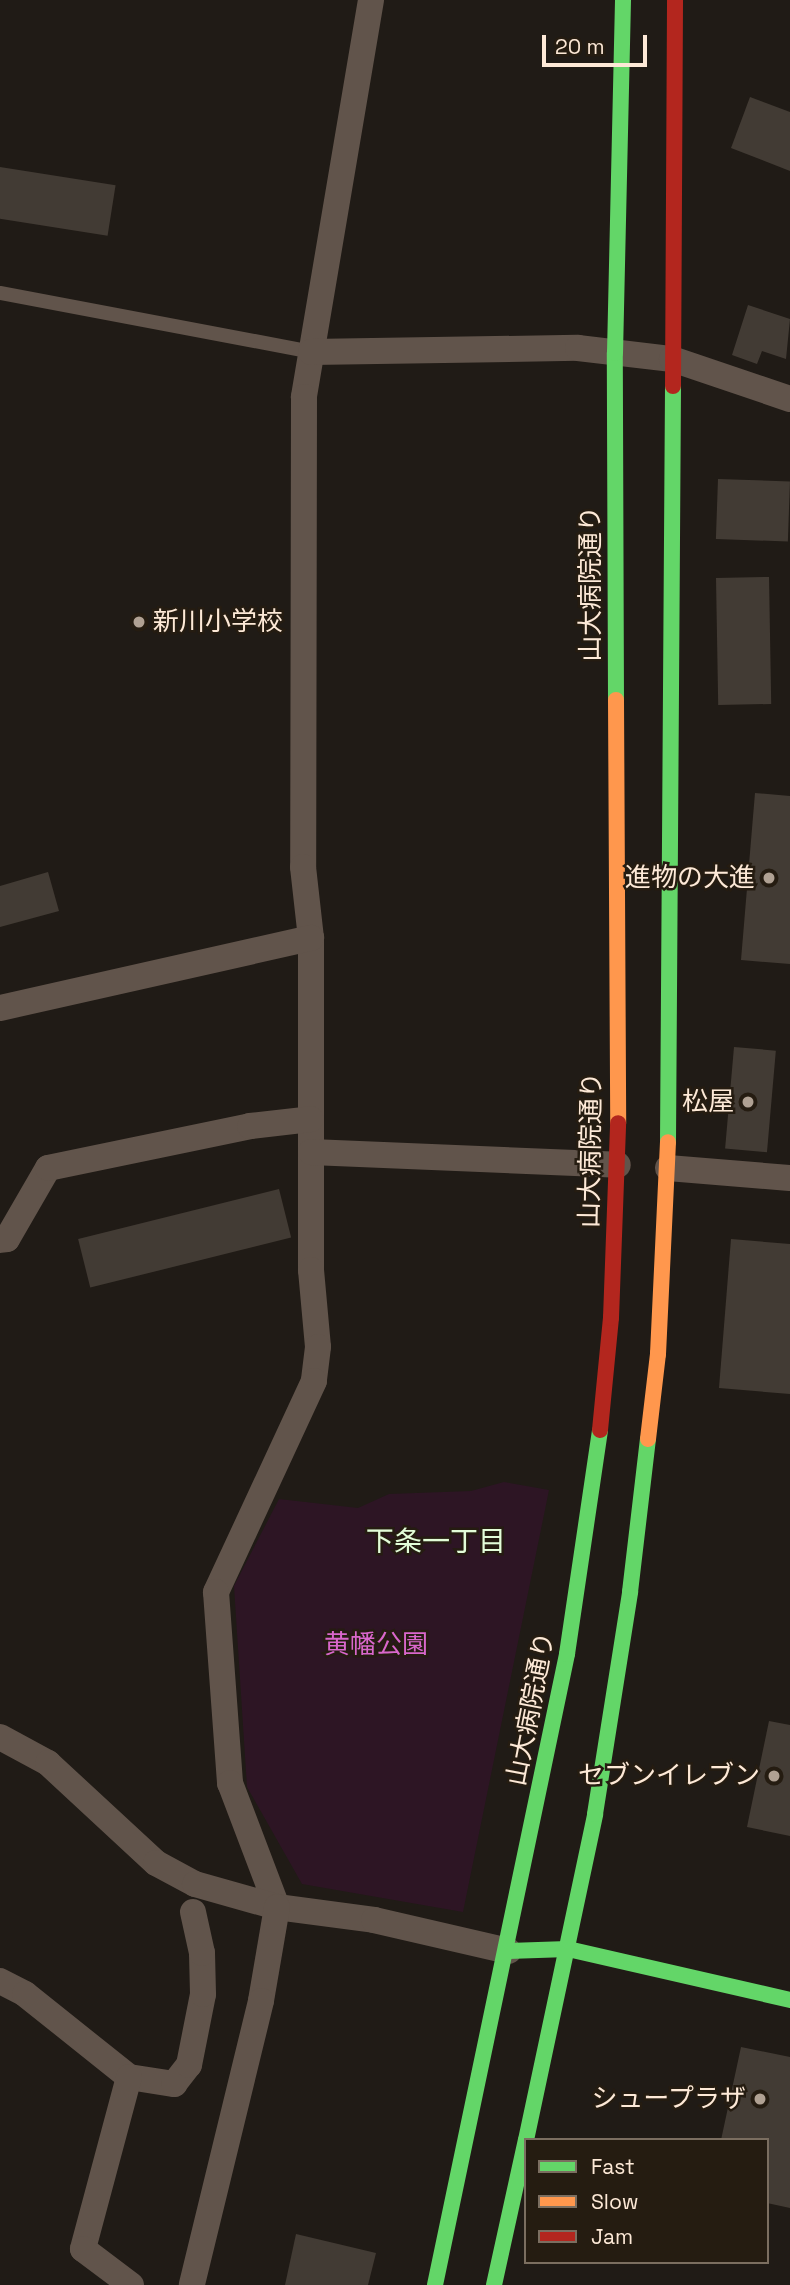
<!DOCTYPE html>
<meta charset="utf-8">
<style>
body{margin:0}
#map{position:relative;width:790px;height:2285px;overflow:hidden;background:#201b16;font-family:"Space Grotesk","Noto Sans JP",sans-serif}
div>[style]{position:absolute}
.green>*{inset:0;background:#2d1524}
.building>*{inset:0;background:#423b34;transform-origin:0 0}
.lane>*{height:14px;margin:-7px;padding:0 7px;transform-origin:7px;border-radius:7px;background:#61544b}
.street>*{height:26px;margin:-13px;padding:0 13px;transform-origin:13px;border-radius:13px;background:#61544b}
.fast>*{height:16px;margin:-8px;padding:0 8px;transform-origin:8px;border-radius:8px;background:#63d668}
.slow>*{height:16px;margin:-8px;padding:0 8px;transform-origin:8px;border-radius:8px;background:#ff974d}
.jam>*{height:16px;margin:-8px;padding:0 8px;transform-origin:8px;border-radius:8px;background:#b3261e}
.dots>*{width:19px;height:19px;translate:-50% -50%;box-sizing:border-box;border:4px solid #251c11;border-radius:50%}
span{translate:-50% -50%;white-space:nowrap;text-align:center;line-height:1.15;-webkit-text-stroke:5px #251c11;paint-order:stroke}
.street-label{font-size:26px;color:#fde9d7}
.poi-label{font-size:26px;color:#fde9d7}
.left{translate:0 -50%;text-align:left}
.right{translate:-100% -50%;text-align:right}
.park-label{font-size:26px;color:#d967cb}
.neighbourhood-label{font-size:28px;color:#e3fdd9}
.legend{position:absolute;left:524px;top:2138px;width:245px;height:126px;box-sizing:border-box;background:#251c11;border:2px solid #7b6e60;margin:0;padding:9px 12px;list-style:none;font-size:21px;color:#fde9d7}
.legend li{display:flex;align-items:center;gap:14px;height:35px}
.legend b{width:35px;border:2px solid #7b6e60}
.scale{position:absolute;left:542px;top:35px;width:105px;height:32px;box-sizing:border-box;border:4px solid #fde9d7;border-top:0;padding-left:9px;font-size:21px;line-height:24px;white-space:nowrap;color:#fde9d7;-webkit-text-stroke:5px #251c11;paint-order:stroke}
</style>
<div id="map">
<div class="green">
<i style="clip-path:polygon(504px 1482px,549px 1490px,463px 1912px,302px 1884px,247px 1787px,234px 1586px,279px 1499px,358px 1508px,389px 1494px,471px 1491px)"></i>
</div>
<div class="building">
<i style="clip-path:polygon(750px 97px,790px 112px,790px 171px,731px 148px)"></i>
<i style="left:0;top:167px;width:117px;height:51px;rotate:9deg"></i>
<i style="clip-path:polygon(748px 305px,790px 319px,786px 359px,762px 351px,757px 364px,732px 355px)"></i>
<i style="left:718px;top:479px;width:72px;height:60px;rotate:2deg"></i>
<i style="left:769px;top:577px;width:127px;height:53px;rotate:89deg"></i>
<i style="clip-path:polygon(755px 793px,790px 796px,790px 964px,741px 960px)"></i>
<i style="clip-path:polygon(48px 872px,59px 911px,0 927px,0 886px)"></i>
<i style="left:734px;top:1047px;width:42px;height:102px;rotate:5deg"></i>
<i style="left:279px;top:1189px;width:50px;height:207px;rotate:76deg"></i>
<i style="clip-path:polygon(731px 1239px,790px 1244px,790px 1394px,719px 1388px)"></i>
<i style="clip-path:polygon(769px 1721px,790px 1725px,790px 1836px,747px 1827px)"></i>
<i style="clip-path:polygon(741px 2047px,790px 2057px,790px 2208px,767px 2203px,767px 2140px,721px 2140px)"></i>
<i style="clip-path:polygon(296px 2234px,376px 2253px,368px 2285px,285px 2285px)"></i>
</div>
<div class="lane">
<i style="left:0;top:293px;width:317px;rotate:10.7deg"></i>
</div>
<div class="street">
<i style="left:371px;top:0;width:403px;rotate:99.6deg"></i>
<i style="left:304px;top:397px;width:470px;rotate:90.1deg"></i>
<i style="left:303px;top:867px;width:71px;rotate:83.6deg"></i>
<i style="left:311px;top:938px;width:332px;rotate:90deg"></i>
<i style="left:311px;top:1270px;width:77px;rotate:84.8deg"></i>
<i style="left:318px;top:1347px;width:34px;rotate:97deg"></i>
<i style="left:314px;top:1381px;width:233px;rotate:114.9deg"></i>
<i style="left:216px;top:1592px;width:192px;rotate:85.8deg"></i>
<i style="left:230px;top:1783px;width:133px;rotate:69.2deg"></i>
<i style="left:277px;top:1907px;width:98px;rotate:7.6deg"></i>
<i style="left:374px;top:1920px;width:138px;rotate:13deg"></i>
<i style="left:311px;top:352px;width:267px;rotate:-0.9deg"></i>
<i style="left:578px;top:348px;width:95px;rotate:6.7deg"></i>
<i style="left:672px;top:359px;width:125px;rotate:18.7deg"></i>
<i style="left:0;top:1008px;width:319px;rotate:-12.7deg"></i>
<i style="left:311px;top:1152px;width:307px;rotate:2.4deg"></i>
<i style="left:668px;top:1168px;width:122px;rotate:4.7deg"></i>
<i style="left:0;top:1240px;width:7px;rotate:-8deg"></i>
<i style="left:7px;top:1239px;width:82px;rotate:-60deg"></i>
<i style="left:48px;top:1168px;width:206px;rotate:-11.7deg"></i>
<i style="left:250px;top:1126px;width:61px;rotate:-6.5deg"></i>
<i style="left:0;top:1737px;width:55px;rotate:28.4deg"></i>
<i style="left:48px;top:1763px;width:147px;rotate:42.8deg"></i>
<i style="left:156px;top:1863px;width:44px;rotate:28.3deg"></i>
<i style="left:195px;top:1884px;width:85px;rotate:15.7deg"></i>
<i style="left:277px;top:1907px;width:95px;rotate:99.7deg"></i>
<i style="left:261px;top:2001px;width:292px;rotate:103.7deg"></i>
<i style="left:0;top:1981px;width:28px;rotate:27deg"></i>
<i style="left:25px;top:1994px;width:133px;rotate:38.6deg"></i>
<i style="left:129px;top:2077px;width:46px;rotate:8.8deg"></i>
<i style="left:174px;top:2084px;width:24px;rotate:-52deg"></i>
<i style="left:189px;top:2065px;width:72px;rotate:-78.8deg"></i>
<i style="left:203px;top:1994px;width:41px;rotate:-91.4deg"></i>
<i style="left:202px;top:1953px;width:42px;rotate:-102.4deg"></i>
<i style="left:129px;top:2077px;width:178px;rotate:105deg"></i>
<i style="left:83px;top:2249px;width:60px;rotate:36.9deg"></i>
</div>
<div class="fast">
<i style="left:616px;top:700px;width:347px;rotate:-90.2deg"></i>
<i style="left:615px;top:353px;width:353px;rotate:-88.7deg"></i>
<i style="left:668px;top:1142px;width:756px;rotate:-89.62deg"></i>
<i style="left:508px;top:1951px;width:60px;rotate:-1.9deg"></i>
<i style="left:568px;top:1949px;width:228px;rotate:12.9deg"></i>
<i style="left:526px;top:2140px;width:333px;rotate:-78deg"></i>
<i style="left:595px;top:1814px;width:225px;rotate:-81deg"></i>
<i style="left:630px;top:1592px;width:154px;rotate:-83.3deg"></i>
<i style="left:435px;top:2285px;width:645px;rotate:-78.18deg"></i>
<i style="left:567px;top:1654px;width:226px;rotate:-81.6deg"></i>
<i style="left:494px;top:2285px;width:148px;rotate:-77.6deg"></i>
</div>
<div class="slow">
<i style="left:616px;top:700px;width:423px;rotate:89.7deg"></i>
<i style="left:648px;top:1439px;width:86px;rotate:-83.3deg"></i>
<i style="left:658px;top:1354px;width:212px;rotate:-87.3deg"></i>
</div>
<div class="jam">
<i style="left:673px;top:386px;width:386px;rotate:-89.7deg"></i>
<i style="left:600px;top:1430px;width:113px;rotate:-84.4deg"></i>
<i style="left:611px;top:1318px;width:195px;rotate:-87.9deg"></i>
</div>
<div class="dots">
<i style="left:139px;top:622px;background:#b0a193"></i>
<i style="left:769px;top:878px;background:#b0a193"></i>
<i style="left:748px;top:1102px;background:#b0a193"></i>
<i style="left:774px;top:1776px;background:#b0a193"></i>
<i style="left:760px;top:2099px;background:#b0a193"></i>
</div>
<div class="street-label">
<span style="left:591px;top:584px;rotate:-90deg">山大病院通り</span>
<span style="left:591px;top:1150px;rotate:-89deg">山大病院通り</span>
<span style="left:531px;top:1709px;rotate:-79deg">山大病院通り</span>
</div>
<div class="poi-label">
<span class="left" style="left:153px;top:622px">新川小学校</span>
<span class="right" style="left:755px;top:878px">進物の大進</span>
<span class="right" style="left:734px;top:1102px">松屋</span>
<span class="right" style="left:760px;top:1776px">セブンイレブン</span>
<span class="right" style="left:746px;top:2099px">シュープラザ</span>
</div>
<div class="park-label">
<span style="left:376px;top:1645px">黄幡公園</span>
</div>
<div class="neighbourhood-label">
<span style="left:436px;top:1541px">下条一丁目</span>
</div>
<ul class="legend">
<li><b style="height:9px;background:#63d668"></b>Fast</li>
<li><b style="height:9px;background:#ff974d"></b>Slow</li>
<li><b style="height:9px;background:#b3261e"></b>Jam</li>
</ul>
<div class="scale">20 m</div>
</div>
